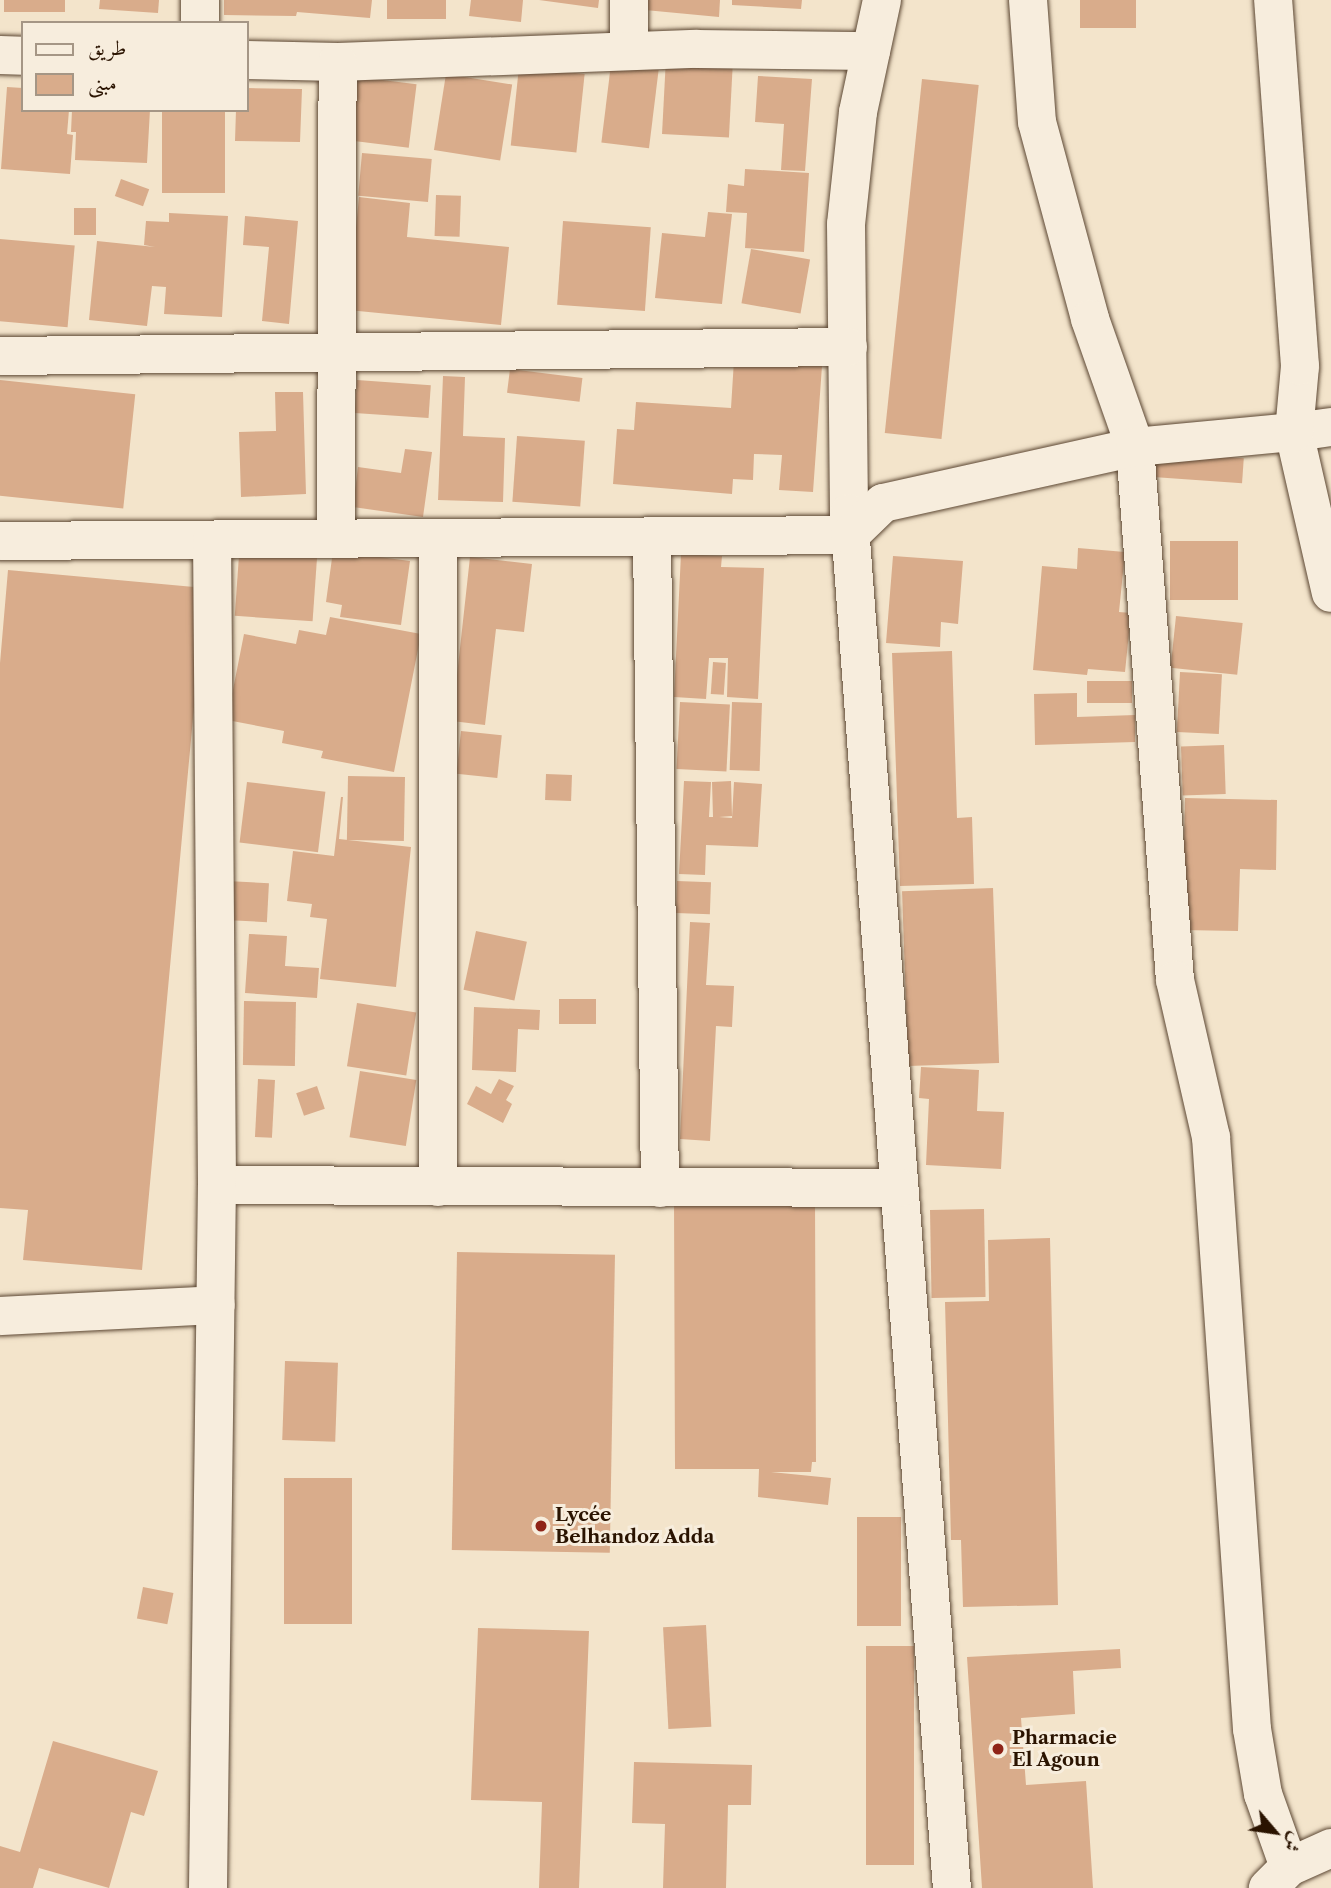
<!DOCTYPE html>
<meta charset="utf-8">
<style>
body{margin:0}
#map{position:relative;width:1331px;height:1888px;overflow:hidden;background:#f3e4cb;font-family:"Libre Caslon Text",Amiri,serif}
div>[style]{position:absolute}
.building>*{inset:0;background:#d9ac8b;transform-origin:0 0}
.roads{filter:drop-shadow(0 0 2px #5c4733) drop-shadow(0 0 2px #5c4733)}
.minor>*{height:38px;margin:-19px;padding:0 19px;transform-origin:19px;border-radius:19px;background:#f7eddd}
.dots>*{width:19px;height:19px;translate:-50% -50%;box-sizing:border-box;border:4px solid #f7eddd;border-radius:50%}
span{translate:-50% -50%;white-space:nowrap;text-align:center;line-height:1.15;-webkit-text-stroke:6px #f7eddd;paint-order:stroke}
.poi-label{font-size:19px;color:#2a1300;font-weight:700}
.left{translate:0 -50%;text-align:left}
.legend{position:absolute;left:21px;top:21px;width:228px;height:91px;box-sizing:border-box;background:#f7eddd;border:2px solid #a59685;margin:0;padding:9px 12px;list-style:none;font-size:21px;color:#2a1300}
.legend li{display:flex;align-items:center;gap:14px;height:35px}
.legend b{width:35px;border:2px solid #a59685}
.north{position:absolute;left:1240px;top:1797px;width:70px;height:70px;-webkit-text-stroke:5px #f7eddd;paint-order:stroke;rotate:119deg;font-size:19px;font-weight:700;line-height:28px;text-align:center;color:#2a1300}
.north::after{content:'';display:block;margin:auto;width:24px;height:32px;background:#2a1300;clip-path:polygon(50% 0,100% 100%,50% 72%,0 100%)}
</style>
<div id="map">
<div class="building">
<i style="left:4px;top:0;width:61px;height:12px"></i>
<i style="clip-path:polygon(100px 0,159px 0,158px 13px,99px 9px)"></i>
<i style="clip-path:polygon(224px 0,372px 0,370px 18px,297px 12px,296px 16px,224px 15px)"></i>
<i style="left:387px;top:0;width:59px;height:19px"></i>
<i style="clip-path:polygon(471px 0,523px 0,521px 22px,469px 16px)"></i>
<i style="clip-path:polygon(539px 0,599px 0,598px 8px)"></i>
<i style="clip-path:polygon(646px 0,720px 0,719px 17px,645px 10px)"></i>
<i style="clip-path:polygon(732px 0,802px 0,801px 9px,732px 5px)"></i>
<i style="left:1080px;top:0;width:56px;height:28px"></i>
<i style="left:666px;top:58px;width:67px;height:76px;rotate:3deg"></i>
<i style="left:611px;top:64px;width:48px;height:79px;rotate:7deg"></i>
<i style="left:519px;top:67px;width:66px;height:79px;rotate:6deg"></i>
<i style="left:446px;top:74px;width:67px;height:77px;rotate:9deg"></i>
<i style="clip-path:polygon(758px 76px,812px 79px,805px 171px,781px 170px,784px 124px,755px 122px)"></i>
<i style="left:358px;top:77px;width:59px;height:64px;rotate:7deg"></i>
<i style="left:922px;top:79px;width:57px;height:356px;rotate:6deg"></i>
<i style="clip-path:polygon(7px 87px,23px 88px,23px 110px,69px 110px,67px 134px,73px 135px,70px 174px,1px 169px)"></i>
<i style="clip-path:polygon(247px 88px,302px 89px,300px 142px,235px 141px,236px 110px,247px 110px)"></i>
<i style="clip-path:polygon(72px 110px,150px 110px,147px 163px,75px 160px,76px 132px,71px 132px)"></i>
<i style="left:162px;top:110px;width:63px;height:83px"></i>
<i style="left:362px;top:153px;width:70px;height:43px;rotate:5deg"></i>
<i style="clip-path:polygon(745px 169px,809px 173px,804px 252px,745px 248px,747px 213px,726px 212px,728px 184px,744px 186px)"></i>
<i style="left:121px;top:179px;width:30px;height:18px;rotate:20deg"></i>
<i style="left:436px;top:195px;width:25px;height:41px;rotate:2deg"></i>
<i style="clip-path:polygon(359px 197px,410px 203px,407px 237px,509px 247px,501px 325px,348px 310px)"></i>
<i style="left:74px;top:208px;width:22px;height:27px"></i>
<i style="clip-path:polygon(708px 212px,732px 214px,722px 304px,655px 298px,662px 233px,705px 237px)"></i>
<i style="clip-path:polygon(169px 213px,228px 216px,222px 317px,164px 314px,166px 287px,152px 286px,147px 326px,89px 320px,97px 241px,155px 247px,144px 245px,146px 221px,169px 222px)"></i>
<i style="clip-path:polygon(245px 216px,298px 221px,289px 324px,262px 321px,269px 247px,243px 245px)"></i>
<i style="left:563px;top:221px;width:88px;height:84px;rotate:4deg"></i>
<i style="left:0;top:239px;width:75px;height:82px;rotate:5deg"></i>
<i style="left:751px;top:249px;width:60px;height:55px;rotate:10deg"></i>
<i style="clip-path:polygon(734px 360px,822px 366px,813px 492px,779px 490px,782px 455px,754px 454px,753px 480px,733px 479px,732px 494px,613px 484px,617px 429px,634px 430px,636px 402px,731px 408px)"></i>
<i style="left:510px;top:369px;width:73px;height:24px;rotate:7deg"></i>
<i style="clip-path:polygon(443px 376px,465px 377px,463px 436px,505px 438px,503px 502px,438px 500px)"></i>
<i style="left:0;top:380px;width:136px;height:115px;rotate:6deg"></i>
<i style="left:357px;top:380px;width:74px;height:33px;rotate:4deg"></i>
<i style="clip-path:polygon(275px 392px,303px 392px,306px 494px,241px 497px,239px 432px,276px 431px)"></i>
<i style="left:517px;top:436px;width:68px;height:66px;rotate:4deg"></i>
<i style="clip-path:polygon(405px 449px,432px 452px,423px 517px,353px 507px,358px 467px,401px 473px)"></i>
<i style="left:1155px;top:452px;width:89px;height:25px;rotate:4deg"></i>
<i style="left:240px;top:541px;width:78px;height:75px;rotate:4deg"></i>
<i style="left:1170px;top:541px;width:68px;height:59px"></i>
<i style="clip-path:polygon(1078px 548px,1125px 552px,1119px 612px,1131px 613px,1125px 672px,1088px 669px,1087px 675px,1033px 670px,1042px 566px,1077px 569px)"></i>
<i style="clip-path:polygon(333px 551px,410px 561px,401px 625px,340px 617px,342px 605px,326px 602px)"></i>
<i style="clip-path:polygon(681px 554px,722px 556px,721px 567px,764px 568px,758px 699px,727px 697px,728px 658px,709px 658px,706px 699px,674px 697px)"></i>
<i style="clip-path:polygon(893px 556px,963px 561px,958px 624px,941px 622px,940px 647px,886px 643px)"></i>
<i style="clip-path:polygon(470px 557px,532px 564px,524px 632px,496px 629px,485px 725px,452px 721px)"></i>
<i style="clip-path:polygon(8px 570px,205px 588px,142px 1270px,23px 1260px,28px 1210px,0 1208px,0 663px)"></i>
<i style="left:1176px;top:616px;width:67px;height:52px;rotate:6deg"></i>
<i style="clip-path:polygon(330px 617px,421px 634px,394px 772px,321px 758px,323px 751px,282px 743px,284px 731px,227px 720px,244px 634px,296px 644px,299px 630px,326px 635px)"></i>
<i style="clip-path:polygon(952px 651px,957px 818px,972px 817px,974px 884px,900px 886px,892px 653px)"></i>
<i style="left:713px;top:662px;width:13px;height:32px;rotate:4deg"></i>
<i style="left:1180px;top:672px;width:42px;height:60px;rotate:3deg"></i>
<i style="left:1087px;top:681px;width:45px;height:22px"></i>
<i style="clip-path:polygon(1077px 693px,1077px 717px,1135px 715px,1135px 742px,1035px 745px,1034px 694px)"></i>
<i style="left:680px;top:702px;width:50px;height:67px;rotate:3deg"></i>
<i style="left:732px;top:702px;width:30px;height:68px;rotate:2deg"></i>
<i style="left:461px;top:731px;width:41px;height:43px;rotate:6deg"></i>
<i style="left:1224px;top:745px;width:49px;height:43px;rotate:88deg"></i>
<i style="left:546px;top:774px;width:26px;height:26px;rotate:2deg"></i>
<i style="left:348px;top:776px;width:57px;height:64px;rotate:1deg"></i>
<i style="clip-path:polygon(684px 781px,711px 782px,709px 817px,713px 817px,712px 782px,731px 781px,732px 816px,719px 817px,732px 818px,734px 782px,762px 784px,758px 847px,706px 845px,705px 875px,679px 874px)"></i>
<i style="left:247px;top:782px;width:79px;height:61px;rotate:7deg"></i>
<i style="clip-path:polygon(341px 797px,343px 797px,339px 839px,411px 847px,396px 987px,320px 979px,327px 919px,310px 917px,312px 904px,287px 901px,293px 851px,334px 856px)"></i>
<i style="clip-path:polygon(1185px 798px,1277px 800px,1276px 870px,1240px 869px,1238px 931px,1182px 930px)"></i>
<i style="left:227px;top:881px;width:42px;height:39px;rotate:3deg"></i>
<i style="left:677px;top:881px;width:34px;height:32px;rotate:2deg"></i>
<i style="left:993px;top:888px;width:175px;height:91px;rotate:88deg"></i>
<i style="clip-path:polygon(690px 922px,710px 923px,706px 985px,734px 986px,732px 1027px,716px 1026px,710px 1141px,680px 1139px)"></i>
<i style="left:476px;top:931px;width:52px;height:60px;rotate:12deg"></i>
<i style="clip-path:polygon(249px 934px,287px 936px,285px 966px,319px 968px,317px 998px,245px 993px)"></i>
<i style="left:559px;top:999px;width:37px;height:25px"></i>
<i style="left:244px;top:1001px;width:52px;height:64px;rotate:1deg"></i>
<i style="left:357px;top:1003px;width:60px;height:64px;rotate:9deg"></i>
<i style="clip-path:polygon(474px 1007px,540px 1010px,539px 1030px,518px 1029px,516px 1072px,472px 1070px)"></i>
<i style="clip-path:polygon(921px 1067px,979px 1070px,977px 1111px,1004px 1112px,1001px 1169px,926px 1165px,929px 1099px,919px 1098px)"></i>
<i style="left:360px;top:1071px;width:57px;height:67px;rotate:9deg"></i>
<i style="left:258px;top:1079px;width:17px;height:58px;rotate:3deg"></i>
<i style="clip-path:polygon(499px 1079px,514px 1086px,506px 1100px,512px 1104px,503px 1123px,467px 1104px,476px 1086px,491px 1094px)"></i>
<i style="left:317px;top:1086px;width:24px;height:22px;rotate:71deg"></i>
<i style="clip-path:polygon(815px 1198px,816px 1462px,812px 1462px,811px 1472px,771px 1472px,831px 1478px,828px 1505px,758px 1497px,759px 1469px,675px 1469px,674px 1200px)"></i>
<i style="left:984px;top:1209px;width:88px;height:54px;rotate:89deg"></i>
<i style="clip-path:polygon(1050px 1238px,1058px 1605px,963px 1607px,961px 1540px,951px 1540px,945px 1302px,989px 1301px,988px 1240px)"></i>
<i style="left:457px;top:1252px;width:158px;height:298px;rotate:1deg"></i>
<i style="left:285px;top:1361px;width:53px;height:79px;rotate:2deg"></i>
<i style="left:284px;top:1478px;width:68px;height:146px"></i>
<i style="left:857px;top:1517px;width:44px;height:109px"></i>
<i style="left:143px;top:1587px;width:31px;height:32px;rotate:11deg"></i>
<i style="left:706px;top:1625px;width:102px;height:43px;rotate:87deg"></i>
<i style="clip-path:polygon(478px 1628px,589px 1631px,579px 1888px,539px 1888px,542px 1802px,471px 1800px)"></i>
<i style="left:866px;top:1646px;width:48px;height:219px"></i>
<i style="clip-path:polygon(1120px 1649px,1121px 1668px,1073px 1671px,1075px 1714px,1021px 1718px,1026px 1785px,1086px 1781px,1093px 1888px,982px 1888px,967px 1657px)"></i>
<i style="clip-path:polygon(53px 1741px,158px 1771px,144px 1816px,131px 1812px,109px 1888px,39px 1868px,33px 1888px,0 1888px,0 1846px,20px 1852px)"></i>
<i style="clip-path:polygon(634px 1762px,752px 1765px,751px 1805px,728px 1805px,726px 1888px,663px 1888px,665px 1824px,632px 1823px)"></i>
</div>
<div class="roads">
<div class="minor">
<i style="left:882px;top:0;width:115px;rotate:102.1deg"></i>
<i style="left:858px;top:112px;width:113px;rotate:96.1deg"></i>
<i style="left:846px;top:224px;width:289px;rotate:89.4deg"></i>
<i style="left:849px;top:513px;width:1379px;rotate:85.72deg"></i>
<i style="left:1028px;top:0;width:122px;rotate:85.8deg"></i>
<i style="left:1037px;top:122px;width:204px;rotate:74.9deg"></i>
<i style="left:1090px;top:319px;width:136px;rotate:70.6deg"></i>
<i style="left:1135px;top:447px;width:534px;rotate:85.71deg"></i>
<i style="left:1175px;top:980px;width:161px;rotate:77.1deg"></i>
<i style="left:1211px;top:1137px;width:593px;rotate:86.04deg"></i>
<i style="left:1252px;top:1729px;width:66px;rotate:80.4deg"></i>
<i style="left:1263px;top:1794px;width:77px;rotate:70.4deg"></i>
<i style="left:1289px;top:1867px;width:30px;rotate:135deg"></i>
<i style="left:200px;top:23px;width:23px;rotate:-90deg"></i>
<i style="left:629px;top:51px;width:51px;rotate:-90deg"></i>
<i style="left:0;top:55px;width:23px;rotate:2deg"></i>
<i style="left:247px;top:60px;width:91px;rotate:1.3deg"></i>
<i style="left:338px;top:62px;width:359px;rotate:-2.1deg"></i>
<i style="left:697px;top:49px;width:174px;rotate:0.7deg"></i>
<i style="left:0;top:356px;width:848px;rotate:-0.61deg"></i>
<i style="left:1331px;top:427px;width:37px;rotate:172deg"></i>
<i style="left:1294px;top:432px;width:165px;rotate:77.1deg"></i>
<i style="left:652px;top:536px;width:652px;rotate:89.3deg"></i>
<i style="left:438px;top:538px;width:649px;rotate:90deg"></i>
<i style="left:336px;top:539px;width:477px;rotate:-89.8deg"></i>
<i style="left:0;top:541px;width:850px;rotate:-0.4deg"></i>
<i style="left:850px;top:535px;width:46px;rotate:-44.1deg"></i>
<i style="left:883px;top:503px;width:258px;rotate:-12.5deg"></i>
<i style="left:1135px;top:447px;width:160px;rotate:-5.4deg"></i>
<i style="left:1294px;top:432px;width:66px;rotate:-84.8deg"></i>
<i style="left:1300px;top:366px;width:367px;rotate:-94.2deg"></i>
<i style="left:217px;top:1185px;width:682px;rotate:0.25deg"></i>
<i style="left:0;top:1316px;width:216px;rotate:-2.9deg"></i>
<i style="left:1289px;top:1867px;width:46px;rotate:-24.3deg"></i>
<i style="left:208px;top:1888px;width:703px;rotate:-89.27deg"></i>
<i style="left:217px;top:1185px;width:645px;rotate:-90.44deg"></i>
</div>
</div>
<div class="dots">
<i style="left:541px;top:1526px;background:#8f2418"></i>
<i style="left:998px;top:1749px;background:#8f2418"></i>
</div>
<div class="poi-label">
<span class="left" style="left:555px;top:1526px">Lycée<br>Belhandoz Adda</span>
<span class="left" style="left:1012px;top:1749px">Pharmacie<br>El Agoun</span>
</div>
<ul class="legend">
<li><b style="height:9px;background:#f7eddd"></b>طريق</li>
<li><b style="height:19px;background:#d9ac8b"></b>مبنى</li>
</ul>
<div class="north">ش</div>
</div>
